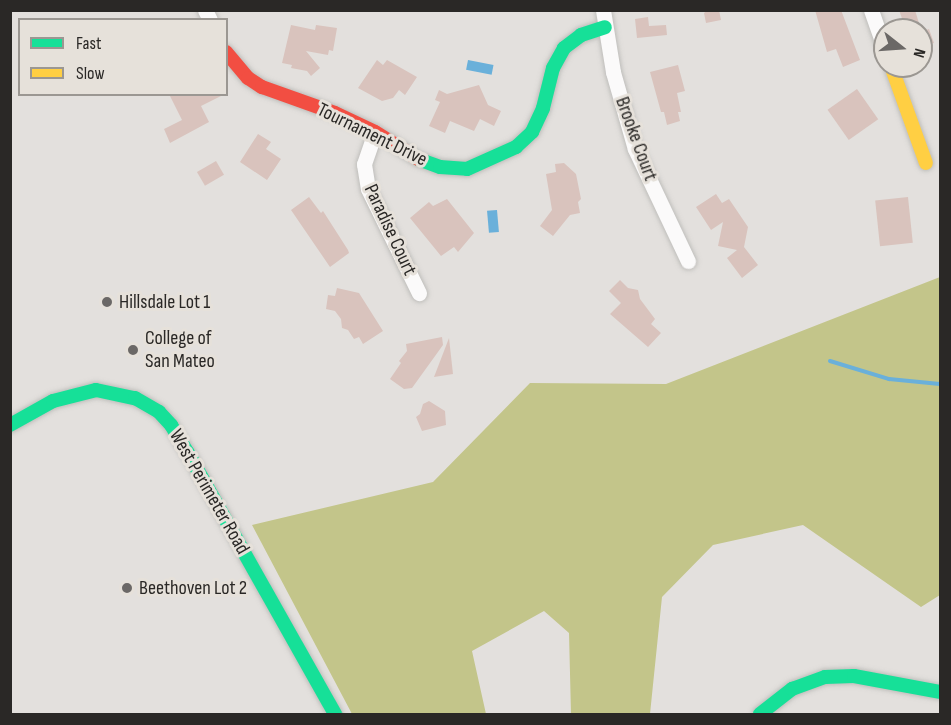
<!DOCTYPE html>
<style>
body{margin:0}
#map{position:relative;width:951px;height:725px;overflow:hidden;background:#e3e0dd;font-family:"Sofia Sans Condensed",sans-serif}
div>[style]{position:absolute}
.forest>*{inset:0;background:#c3c58a}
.water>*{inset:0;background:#6ab0da;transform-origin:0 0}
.stream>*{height:4px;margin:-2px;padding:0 2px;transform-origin:2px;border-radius:2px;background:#6ab0da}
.building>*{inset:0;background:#d9c3bd;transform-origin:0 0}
.roads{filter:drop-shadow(0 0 2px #bfbebb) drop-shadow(0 0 2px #bfbebb)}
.street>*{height:15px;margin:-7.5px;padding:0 7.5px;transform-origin:7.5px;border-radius:7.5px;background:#fbfafa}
.fast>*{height:14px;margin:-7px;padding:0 7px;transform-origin:7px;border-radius:7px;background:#16e098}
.slow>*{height:14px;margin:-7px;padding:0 7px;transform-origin:7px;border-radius:7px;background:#ffcf43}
.jam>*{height:14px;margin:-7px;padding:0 7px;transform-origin:7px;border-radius:7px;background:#f24e42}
.dots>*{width:16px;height:16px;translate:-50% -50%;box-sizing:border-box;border:3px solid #e6e1da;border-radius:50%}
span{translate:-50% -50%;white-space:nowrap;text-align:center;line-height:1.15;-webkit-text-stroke:6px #e6e1da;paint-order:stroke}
.street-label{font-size:20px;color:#2a2826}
.poi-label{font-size:20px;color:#2a2826}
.left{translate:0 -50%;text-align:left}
.frame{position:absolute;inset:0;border:12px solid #2a2826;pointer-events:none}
.legend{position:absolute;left:18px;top:18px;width:210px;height:78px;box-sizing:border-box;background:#e6e1da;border:2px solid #9b9792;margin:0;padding:8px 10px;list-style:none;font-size:18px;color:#2a2826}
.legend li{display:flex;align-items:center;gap:12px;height:30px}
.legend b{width:30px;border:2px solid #9b9792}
.north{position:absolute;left:873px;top:18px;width:60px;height:60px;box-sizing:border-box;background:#e6e1da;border:2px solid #9b9792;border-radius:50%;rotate:107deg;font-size:16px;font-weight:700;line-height:24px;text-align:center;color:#2a2826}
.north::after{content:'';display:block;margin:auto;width:21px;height:27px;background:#6b6866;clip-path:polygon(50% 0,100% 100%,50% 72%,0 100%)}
</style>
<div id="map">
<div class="forest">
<i style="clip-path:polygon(940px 277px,940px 595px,921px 607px,803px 525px,713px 545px,662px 597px,650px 714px,571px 714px,569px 633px,544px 611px,472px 651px,486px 714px,352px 714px,252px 525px,433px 482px,530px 383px,666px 384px)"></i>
</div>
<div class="water">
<i style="left:468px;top:60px;width:26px;height:10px;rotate:11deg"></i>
<i style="left:497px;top:210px;width:22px;height:10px;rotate:85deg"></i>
</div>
<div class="stream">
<i style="left:830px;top:361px;width:62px;rotate:17deg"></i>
<i style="left:889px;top:379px;width:51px;rotate:5.6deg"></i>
</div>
<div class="building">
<i style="clip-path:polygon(708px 10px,719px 10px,721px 20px,706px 23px,704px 13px)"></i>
<i style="clip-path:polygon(815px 10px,841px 10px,860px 60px,843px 67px,836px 49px,827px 52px)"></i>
<i style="clip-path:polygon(899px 10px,915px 10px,921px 30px,906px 30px)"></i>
<i style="clip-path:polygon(648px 17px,649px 26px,666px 25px,667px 35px,637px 38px,635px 19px)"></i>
<i style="clip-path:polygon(291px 25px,315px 30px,316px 25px,337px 28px,333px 51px,329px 50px,328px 55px,306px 51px,320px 68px,311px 76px,307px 71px,291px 68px,292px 65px,282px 63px)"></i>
<i style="clip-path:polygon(929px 29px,934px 43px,921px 47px,921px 32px)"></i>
<i style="clip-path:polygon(377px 60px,383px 65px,387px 60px,417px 77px,405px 95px,399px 90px,393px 98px,382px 101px,358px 88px)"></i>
<i style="clip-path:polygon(678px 65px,685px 91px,677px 93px,681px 112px,678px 112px,680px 121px,667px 125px,664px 112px,661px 112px,650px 72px)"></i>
<i style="clip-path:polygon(479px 85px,488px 105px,501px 111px,494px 126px,480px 119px,474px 131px,450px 121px,445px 133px,429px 126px,440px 102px,435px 100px,439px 90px,447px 94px)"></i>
<i style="left:857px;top:89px;width:37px;height:36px;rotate:55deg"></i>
<i style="clip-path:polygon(169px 94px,225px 94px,201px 106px,209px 122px,170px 143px,164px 129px,182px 120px)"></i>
<i style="clip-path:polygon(258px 134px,271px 142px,266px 149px,281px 159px,267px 180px,240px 162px)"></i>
<i style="left:216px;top:161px;width:16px;height:22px;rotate:60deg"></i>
<i style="clip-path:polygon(564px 163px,576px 174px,581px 199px,578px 202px,580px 213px,570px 215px,553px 236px,540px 226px,552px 210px,546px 174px,556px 172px,555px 164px)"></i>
<i style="clip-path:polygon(716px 194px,722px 203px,729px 199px,748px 227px,744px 247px,758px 265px,742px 278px,727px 258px,737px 250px,718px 246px,723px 222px,711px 230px,696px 207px)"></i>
<i style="clip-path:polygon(309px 197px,321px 213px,323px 211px,348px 250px,349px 253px,330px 267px,291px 210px)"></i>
<i style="left:908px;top:197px;width:46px;height:33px;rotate:84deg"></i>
<i style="clip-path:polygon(447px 199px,474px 233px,458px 252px,454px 247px,441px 256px,410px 218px,429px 202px,433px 206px)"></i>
<i style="clip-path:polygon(620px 280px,628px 288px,638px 290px,640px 299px,655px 319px,651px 324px,661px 333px,648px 347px,610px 314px,621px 303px,609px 291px)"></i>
<i style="clip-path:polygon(337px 288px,359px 293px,383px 331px,363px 344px,359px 337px,354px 339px,348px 330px,342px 328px,341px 319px,335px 311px,326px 309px,328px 295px,335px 296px)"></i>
<i style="clip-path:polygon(442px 337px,443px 345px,412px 388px,404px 389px,390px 379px,401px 363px,399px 361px,407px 351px,406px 344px)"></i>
<i style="clip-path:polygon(449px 338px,453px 374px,434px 377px)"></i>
<i style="clip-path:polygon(429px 401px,445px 411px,446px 425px,422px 431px,416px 417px,420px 414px,423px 404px)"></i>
</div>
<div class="roads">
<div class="street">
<i style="left:205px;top:10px;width:11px;rotate:63deg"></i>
<i style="left:603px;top:10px;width:63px;rotate:80.8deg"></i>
<i style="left:613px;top:72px;width:80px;rotate:74.1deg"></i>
<i style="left:635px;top:149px;width:124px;rotate:64.7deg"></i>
<i style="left:871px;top:10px;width:42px;rotate:70.7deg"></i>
<i style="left:375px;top:132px;width:34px;rotate:109deg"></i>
<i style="left:364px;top:164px;width:25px;rotate:81deg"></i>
<i style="left:368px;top:189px;width:116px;rotate:63.9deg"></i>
</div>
<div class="fast">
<i style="left:418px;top:159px;width:23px;rotate:20deg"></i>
<i style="left:440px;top:167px;width:27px;rotate:4deg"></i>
<i style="left:467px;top:169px;width:54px;rotate:-24.2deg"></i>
<i style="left:516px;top:147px;width:22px;rotate:-43deg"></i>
<i style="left:532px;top:132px;width:26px;rotate:-65deg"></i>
<i style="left:543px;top:108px;width:41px;rotate:-76deg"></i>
<i style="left:553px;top:68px;width:23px;rotate:-61deg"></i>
<i style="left:564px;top:48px;width:21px;rotate:-37deg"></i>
<i style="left:581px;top:35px;width:25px;rotate:-18deg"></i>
<i style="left:10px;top:425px;width:49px;rotate:-29.2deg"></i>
<i style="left:53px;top:401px;width:44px;rotate:-14.3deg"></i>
<i style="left:96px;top:390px;width:40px;rotate:12deg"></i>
<i style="left:135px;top:398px;width:28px;rotate:30deg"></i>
<i style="left:159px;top:412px;width:18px;rotate:47deg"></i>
<i style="left:171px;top:425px;width:33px;rotate:59deg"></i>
<i style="left:188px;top:453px;width:300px;rotate:60.6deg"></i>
<i style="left:760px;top:714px;width:41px;rotate:-38deg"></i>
<i style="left:792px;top:689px;width:35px;rotate:-20deg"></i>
<i style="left:825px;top:677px;width:29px;rotate:-2deg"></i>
<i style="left:854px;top:676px;width:87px;rotate:10.5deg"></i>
</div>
<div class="slow">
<i style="left:891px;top:66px;width:103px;rotate:70.2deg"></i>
</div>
<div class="jam">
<i style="left:226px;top:52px;width:34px;rotate:50deg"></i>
<i style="left:248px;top:78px;width:17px;rotate:33deg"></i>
<i style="left:262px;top:87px;width:77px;rotate:19.6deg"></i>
<i style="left:335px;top:113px;width:44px;rotate:25.4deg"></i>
<i style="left:375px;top:132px;width:51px;rotate:32.1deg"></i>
</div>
</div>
<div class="dots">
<i style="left:107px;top:302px;background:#6b6866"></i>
<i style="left:133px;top:350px;background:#6b6866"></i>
<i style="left:127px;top:588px;background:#6b6866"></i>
</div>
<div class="street-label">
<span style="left:372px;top:135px;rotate:26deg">Tournament Drive</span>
<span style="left:636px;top:139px;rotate:70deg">Brooke Court</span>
<span style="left:390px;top:230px;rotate:65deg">Paradise Court</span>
<span style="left:209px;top:492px;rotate:60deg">West Perimeter Road</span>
</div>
<div class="poi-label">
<span class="left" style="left:119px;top:302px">Hillsdale Lot 1</span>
<span class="left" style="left:145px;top:350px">College of<br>San Mateo</span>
<span class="left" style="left:139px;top:588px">Beethoven Lot 2</span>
</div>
<div class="frame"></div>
<ul class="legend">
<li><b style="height:8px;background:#16e098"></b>Fast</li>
<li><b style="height:8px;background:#ffcf43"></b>Slow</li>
</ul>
<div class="north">N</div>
</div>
